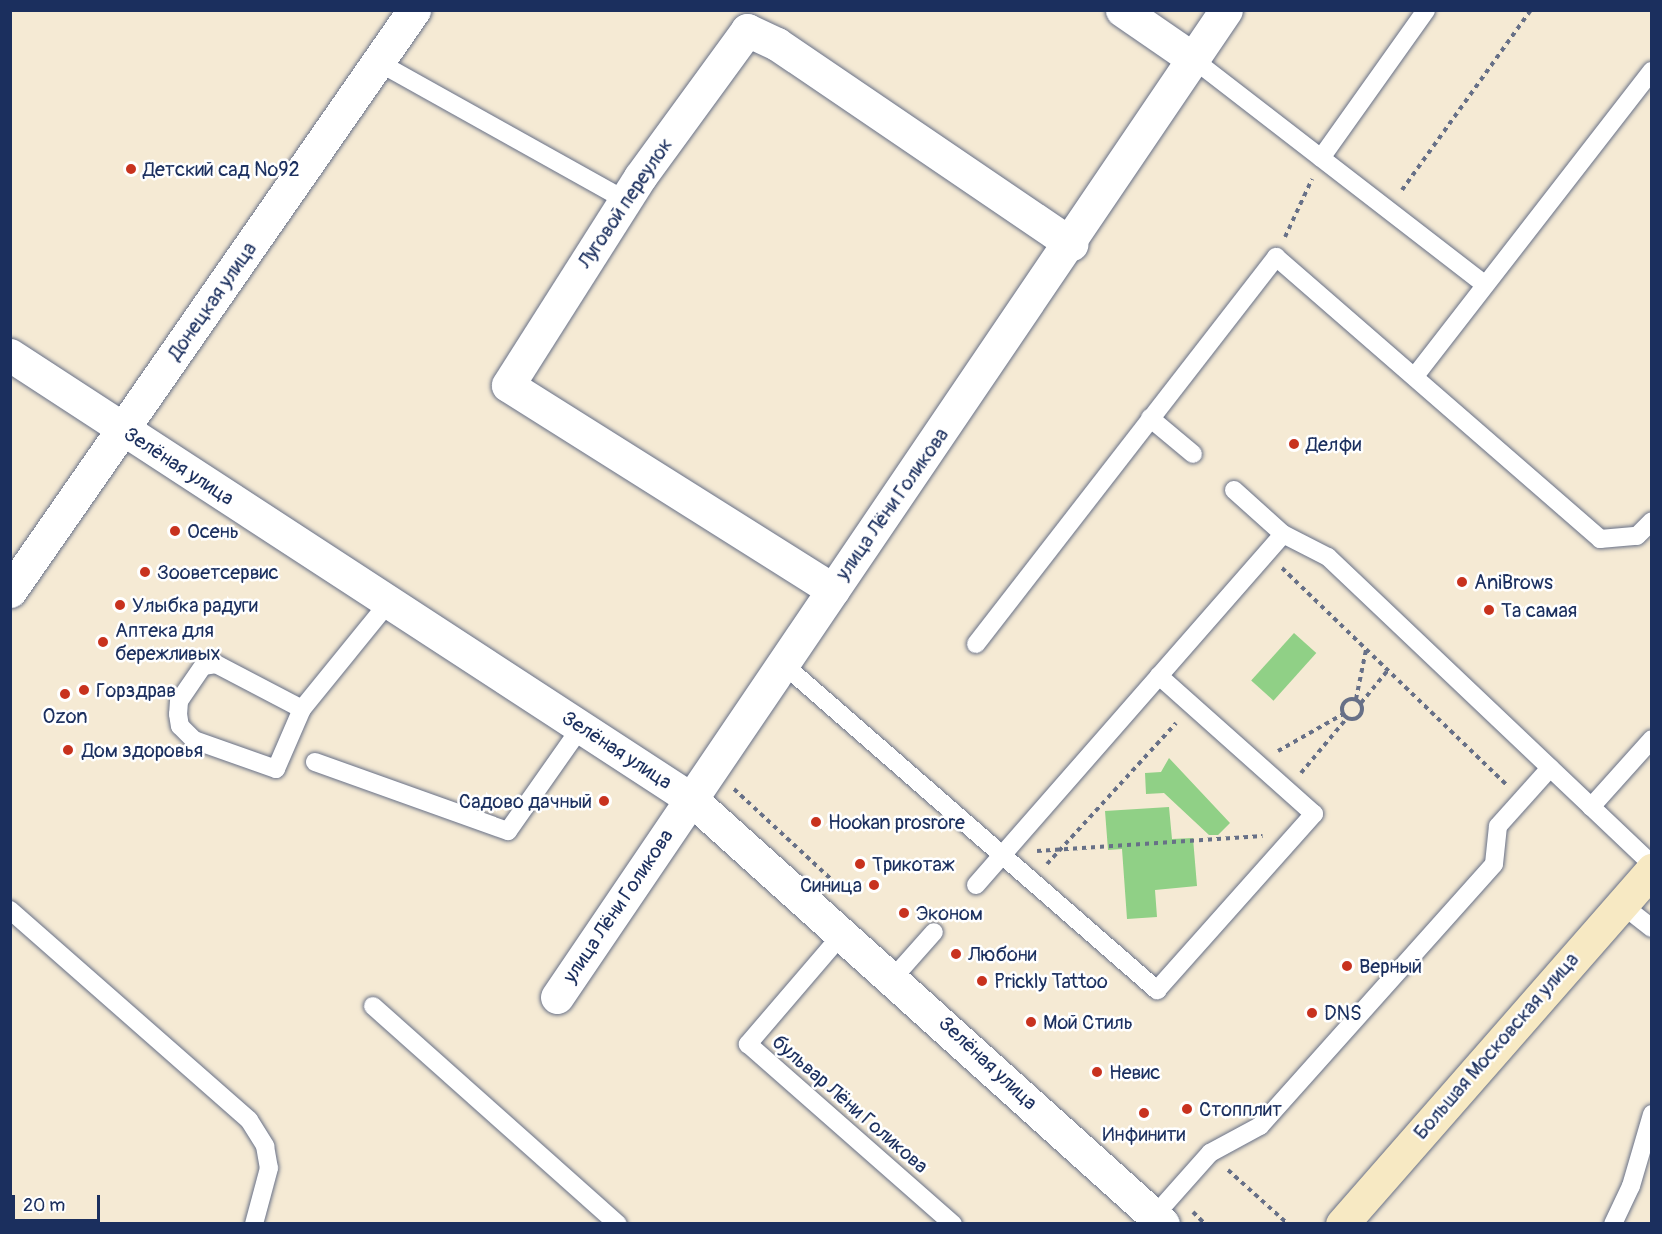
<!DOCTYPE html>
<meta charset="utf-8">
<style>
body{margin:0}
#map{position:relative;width:1662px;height:1234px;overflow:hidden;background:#f5ead4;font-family:Pangolin,sans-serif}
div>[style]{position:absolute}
.green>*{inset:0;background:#90d086;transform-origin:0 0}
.path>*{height:4px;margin-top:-2px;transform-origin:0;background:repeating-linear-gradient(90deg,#677087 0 4.5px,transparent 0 9px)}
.path>.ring{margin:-2px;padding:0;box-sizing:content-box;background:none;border:4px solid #677087;border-radius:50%}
.roads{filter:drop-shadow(0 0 2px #677087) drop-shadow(0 0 2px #677087)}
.lane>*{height:18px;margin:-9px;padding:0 9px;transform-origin:9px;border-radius:9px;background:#fff}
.street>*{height:33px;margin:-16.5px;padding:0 16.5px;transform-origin:16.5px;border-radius:16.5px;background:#fff}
.secondary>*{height:33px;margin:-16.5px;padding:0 16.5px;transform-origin:16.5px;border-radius:16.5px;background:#f7e9c3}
.dots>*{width:16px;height:16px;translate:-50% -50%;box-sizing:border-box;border:3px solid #fff;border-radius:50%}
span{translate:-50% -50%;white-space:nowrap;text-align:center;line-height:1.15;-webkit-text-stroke:5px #fff;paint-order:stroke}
.poi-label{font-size:20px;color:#1b2f5e}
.left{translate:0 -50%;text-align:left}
.right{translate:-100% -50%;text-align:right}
.street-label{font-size:20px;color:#1b2f5e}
.frame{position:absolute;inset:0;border:12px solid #1b2f5e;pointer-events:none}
.scale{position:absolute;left:12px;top:1195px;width:88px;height:27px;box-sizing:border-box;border:3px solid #1b2f5e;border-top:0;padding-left:8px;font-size:18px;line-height:21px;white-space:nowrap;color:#1b2f5e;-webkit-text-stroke:4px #fff;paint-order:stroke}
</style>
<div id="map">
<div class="green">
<i style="left:1294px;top:633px;width:30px;height:64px;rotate:42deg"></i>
<i style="clip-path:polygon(1169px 758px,1230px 823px,1218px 835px,1209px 835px,1164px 793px,1146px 794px,1145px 773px,1161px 772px)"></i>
<i style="clip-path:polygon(1169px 807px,1172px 839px,1193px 838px,1197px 886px,1155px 890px,1157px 917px,1127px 919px,1122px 849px,1108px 850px,1105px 811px)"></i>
</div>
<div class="path">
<i style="left:1402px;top:190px;width:221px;rotate:-54.4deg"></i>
<i style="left:1285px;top:237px;width:64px;rotate:-65deg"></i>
<i style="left:1282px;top:568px;width:311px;rotate:44deg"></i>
<i class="ring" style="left:1342px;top:699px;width:16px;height:16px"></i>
<i style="left:1356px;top:699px;width:50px;rotate:-78.5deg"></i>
<i style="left:1361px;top:703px;width:43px;rotate:-50.7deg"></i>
<i style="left:1278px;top:751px;width:75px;rotate:-29.6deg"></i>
<i style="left:1301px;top:773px;width:72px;rotate:-50.1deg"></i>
<i style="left:734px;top:789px;width:151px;rotate:42.9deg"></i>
<i style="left:1037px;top:851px;width:226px;rotate:-3.8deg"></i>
<i style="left:1047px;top:864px;width:191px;rotate:-47.5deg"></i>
<i style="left:1228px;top:1170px;width:81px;rotate:42deg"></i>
<i style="left:1193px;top:1212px;width:17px;rotate:45deg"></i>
</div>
<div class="roads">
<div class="lane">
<i style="left:1193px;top:59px;width:369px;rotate:37.7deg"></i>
<i style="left:378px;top:62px;width:283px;rotate:29.2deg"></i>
<i style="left:1321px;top:158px;width:181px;rotate:-54.6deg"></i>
<i style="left:1415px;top:376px;width:386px;rotate:-52.2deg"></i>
<i style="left:1150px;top:418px;width:56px;rotate:39.9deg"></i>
<i style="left:1234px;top:490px;width:66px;rotate:41.9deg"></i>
<i style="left:1283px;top:534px;width:51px;rotate:27.1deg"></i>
<i style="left:1328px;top:557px;width:446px;rotate:43.5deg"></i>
<i style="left:976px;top:644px;width:490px;rotate:-52.2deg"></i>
<i style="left:1276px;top:257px;width:430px;rotate:41deg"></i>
<i style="left:1600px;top:539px;width:37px;rotate:-5deg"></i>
<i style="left:1637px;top:536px;width:21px;rotate:-45deg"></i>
<i style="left:782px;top:663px;width:498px;rotate:41.1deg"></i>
<i style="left:1157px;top:990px;width:236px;rotate:-48.3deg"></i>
<i style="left:1314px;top:814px;width:208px;rotate:-138.3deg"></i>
<i style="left:302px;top:709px;width:97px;rotate:-152.4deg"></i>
<i style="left:216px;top:664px;width:13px;rotate:171deg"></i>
<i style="left:203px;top:666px;width:42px;rotate:124.4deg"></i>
<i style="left:179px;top:701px;width:13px;rotate:94deg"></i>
<i style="left:178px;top:714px;width:12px;rotate:81deg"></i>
<i style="left:180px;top:726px;width:20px;rotate:45deg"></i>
<i style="left:194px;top:740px;width:87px;rotate:19.5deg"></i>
<i style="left:276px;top:769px;width:65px;rotate:-66.6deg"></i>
<i style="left:302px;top:709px;width:138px;rotate:-50.9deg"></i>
<i style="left:315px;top:762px;width:205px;rotate:19.7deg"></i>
<i style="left:508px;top:831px;width:127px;rotate:-54.9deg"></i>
<i style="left:1591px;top:807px;width:91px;rotate:-48.1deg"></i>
<i style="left:976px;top:885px;width:466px;rotate:-48.8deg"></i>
<i style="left:1621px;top:904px;width:39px;rotate:38deg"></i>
<i style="left:10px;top:910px;width:318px;rotate:41.3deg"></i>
<i style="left:249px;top:1120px;width:31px;rotate:58deg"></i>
<i style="left:265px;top:1146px;width:22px;rotate:80deg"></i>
<i style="left:269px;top:1168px;width:58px;rotate:105deg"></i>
<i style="left:844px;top:932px;width:148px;rotate:130.6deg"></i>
<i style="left:748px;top:1044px;width:273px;rotate:41.3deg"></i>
<i style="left:894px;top:977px;width:60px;rotate:-48.4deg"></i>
<i style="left:373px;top:1006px;width:328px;rotate:41.7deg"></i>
<i style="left:1155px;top:1215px;width:83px;rotate:-48.4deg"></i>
<i style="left:1210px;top:1153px;width:57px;rotate:-28.4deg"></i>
<i style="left:1260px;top:1126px;width:351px;rotate:-48.2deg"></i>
<i style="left:1494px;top:864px;width:38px;rotate:-84deg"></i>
<i style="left:1498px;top:826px;width:78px;rotate:-48.1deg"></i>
<i style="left:1613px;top:1224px;width:42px;rotate:-64.7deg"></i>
<i style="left:1631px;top:1186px;width:75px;rotate:-73.7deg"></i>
</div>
<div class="street">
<i style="left:1122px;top:10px;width:86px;rotate:34.6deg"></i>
<i style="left:10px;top:355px;width:813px;rotate:33.1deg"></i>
<i style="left:691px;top:799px;width:635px;rotate:42deg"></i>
<i style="left:833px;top:590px;width:384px;rotate:-147.8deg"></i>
<i style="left:508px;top:385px;width:246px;rotate:-57.6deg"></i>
<i style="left:640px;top:177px;width:182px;rotate:-53.9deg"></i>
<i style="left:747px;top:30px;width:33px;rotate:25deg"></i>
<i style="left:777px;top:44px;width:356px;rotate:34.2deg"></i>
<i style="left:10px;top:591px;width:708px;rotate:-55.19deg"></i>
<i style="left:557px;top:997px;width:1192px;rotate:-55.87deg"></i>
</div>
<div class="secondary">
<i style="left:1342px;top:1224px;width:471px;rotate:-48.8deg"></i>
</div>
</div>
<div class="dots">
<i style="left:131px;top:169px;background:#c8321e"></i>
<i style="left:1294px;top:444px;background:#c8321e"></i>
<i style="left:175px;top:531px;background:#c8321e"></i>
<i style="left:145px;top:572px;background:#c8321e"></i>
<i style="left:1462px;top:582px;background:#c8321e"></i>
<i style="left:120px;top:605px;background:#c8321e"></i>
<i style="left:1489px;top:610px;background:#c8321e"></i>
<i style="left:103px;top:642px;background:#c8321e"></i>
<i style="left:84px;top:690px;background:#c8321e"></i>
<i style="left:65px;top:694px;background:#c8321e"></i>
<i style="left:68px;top:750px;background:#c8321e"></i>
<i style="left:604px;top:801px;background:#c8321e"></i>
<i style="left:816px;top:822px;background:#c8321e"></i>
<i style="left:860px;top:864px;background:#c8321e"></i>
<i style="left:874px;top:885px;background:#c8321e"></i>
<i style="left:904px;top:913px;background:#c8321e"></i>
<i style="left:956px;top:954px;background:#c8321e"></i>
<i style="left:1347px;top:966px;background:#c8321e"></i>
<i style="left:982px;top:981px;background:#c8321e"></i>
<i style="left:1312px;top:1013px;background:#c8321e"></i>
<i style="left:1031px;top:1022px;background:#c8321e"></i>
<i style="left:1097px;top:1072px;background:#c8321e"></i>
<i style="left:1187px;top:1109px;background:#c8321e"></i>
<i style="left:1144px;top:1113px;background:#c8321e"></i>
</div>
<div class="poi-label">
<span class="left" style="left:143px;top:169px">Детский сад №92</span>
<span class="left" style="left:1306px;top:444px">Делфи</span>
<span class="left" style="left:187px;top:531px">Осень</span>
<span class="left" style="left:157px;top:572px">Зооветсервис</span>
<span class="left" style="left:1474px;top:582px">AniBrows</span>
<span class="left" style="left:132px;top:605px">Улыбка радуги</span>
<span class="left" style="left:1501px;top:610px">Та самая</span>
<span class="left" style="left:115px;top:642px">Аптека для<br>бережливых</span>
<span class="left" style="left:96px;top:690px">Горздрав</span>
<span style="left:65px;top:716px">Ozon</span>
<span class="left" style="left:82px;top:750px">Дом здоровья</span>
<span class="right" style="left:592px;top:801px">Садово дачный</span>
<span class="left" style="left:828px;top:822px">Hookan prosrore</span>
<span class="left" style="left:872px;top:864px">Трикотаж</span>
<span class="right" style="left:862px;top:885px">Синица</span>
<span class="left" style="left:916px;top:913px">Эконом</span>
<span class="left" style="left:968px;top:954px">Любони</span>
<span class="left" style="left:1359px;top:966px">Верный</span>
<span class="left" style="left:994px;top:981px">Prickly Tattoo</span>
<span class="left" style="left:1324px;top:1013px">DNS</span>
<span class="left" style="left:1043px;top:1022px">Мой Стиль</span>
<span class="left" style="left:1109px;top:1072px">Невис</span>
<span class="left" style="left:1199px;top:1109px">Стопплит</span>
<span style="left:1144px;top:1134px">Инфинити</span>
</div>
<div class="street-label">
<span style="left:625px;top:203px;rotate:-56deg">Луговой переулок</span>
<span style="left:212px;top:301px;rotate:-55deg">Донецкая улица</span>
<span style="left:179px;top:466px;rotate:33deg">Зелёная улица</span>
<span style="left:892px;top:504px;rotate:-55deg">улица Лёни Голикова</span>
<span style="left:617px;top:750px;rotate:33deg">Зелёная улица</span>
<span style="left:618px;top:906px;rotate:-56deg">улица Лёни Голикова</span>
<span style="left:1496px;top:1046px;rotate:-49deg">Большая Московская улица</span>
<span style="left:988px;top:1063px;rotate:43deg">Зелёная улица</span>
<span style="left:850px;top:1104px;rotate:41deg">бульвар Лёни Голикова</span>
</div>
<div class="frame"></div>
<div class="scale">20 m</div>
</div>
